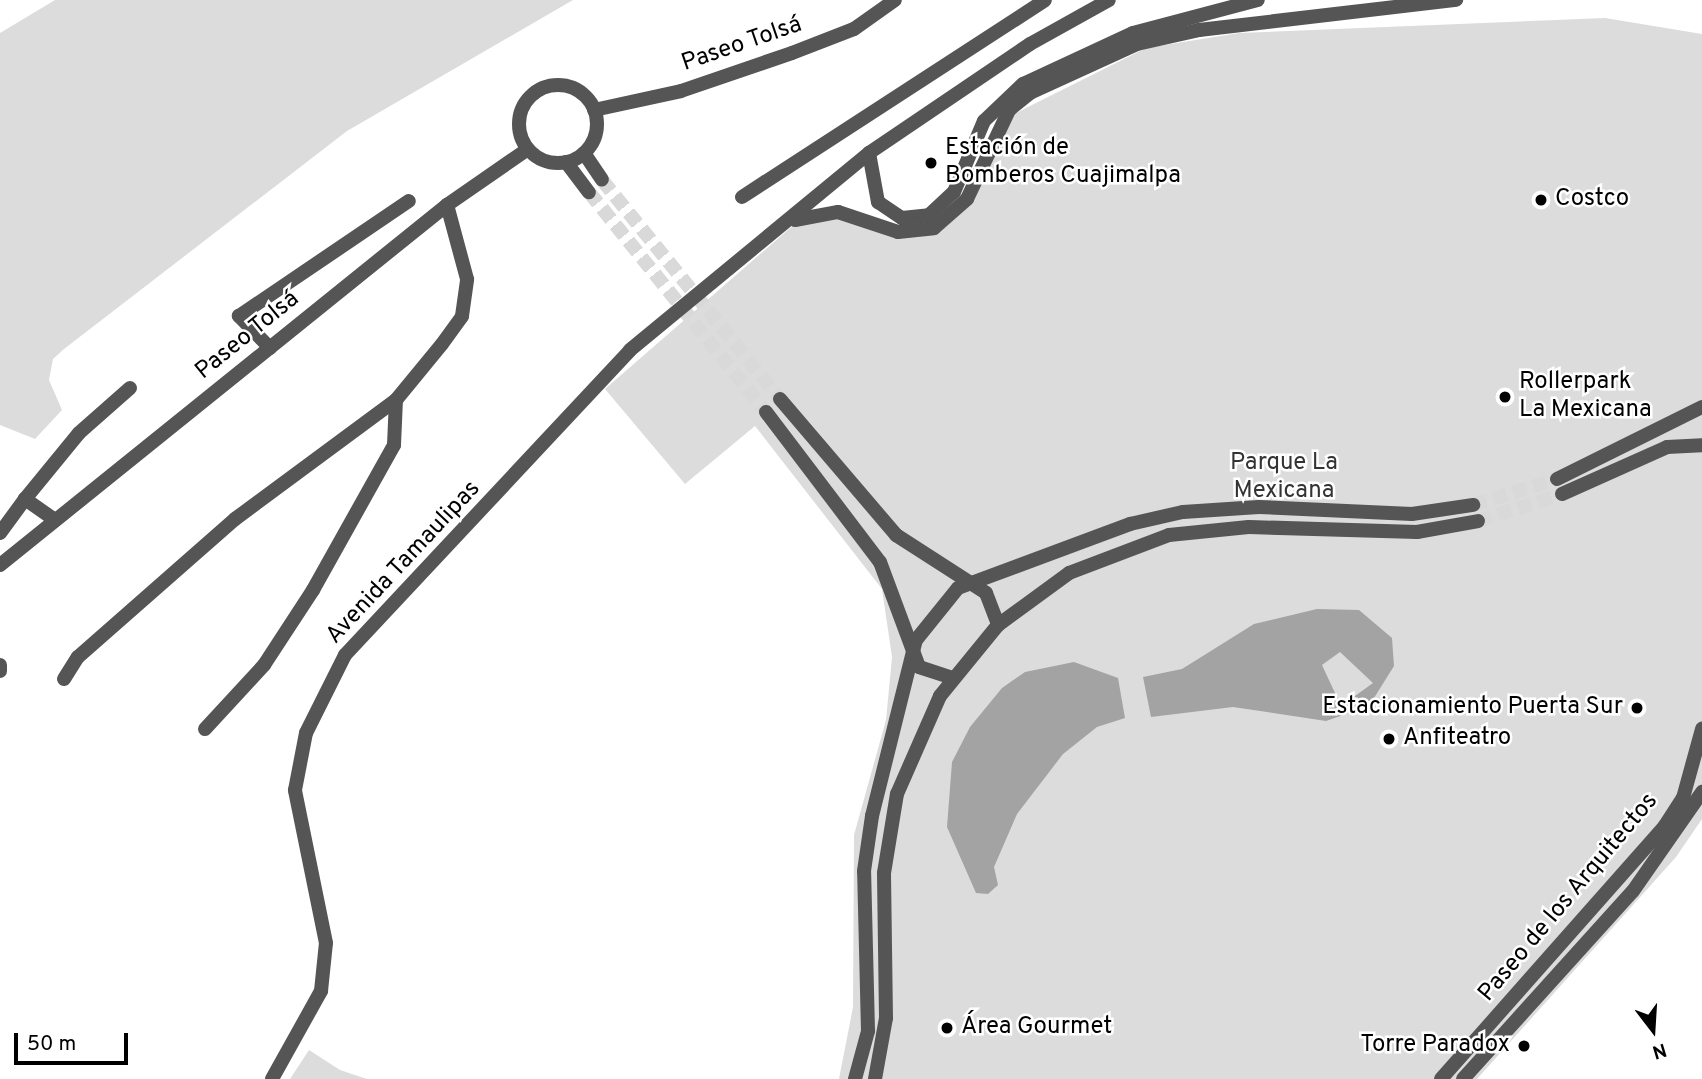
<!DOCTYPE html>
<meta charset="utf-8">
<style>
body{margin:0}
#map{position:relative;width:1702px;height:1079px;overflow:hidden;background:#fff;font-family:Overpass,sans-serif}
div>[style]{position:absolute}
.green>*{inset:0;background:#dcdcdc}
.water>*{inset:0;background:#a3a3a3}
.minor-tunnel>*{height:14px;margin-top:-7px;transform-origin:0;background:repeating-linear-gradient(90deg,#d9d9d9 0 14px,transparent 0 21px)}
.minor>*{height:14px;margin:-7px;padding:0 7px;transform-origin:7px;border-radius:7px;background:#555}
.minor>.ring{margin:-7px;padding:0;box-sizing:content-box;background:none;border:14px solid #555;border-radius:50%}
.dots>*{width:19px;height:19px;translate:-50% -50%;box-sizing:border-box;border:4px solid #fff;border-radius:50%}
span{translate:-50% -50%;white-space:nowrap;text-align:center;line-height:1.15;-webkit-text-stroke:5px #fff;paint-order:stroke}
.street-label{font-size:24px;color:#000}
.poi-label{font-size:24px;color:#000}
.left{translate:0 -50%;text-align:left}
.right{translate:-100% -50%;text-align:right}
.park-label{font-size:24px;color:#333}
.north{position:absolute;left:1618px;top:995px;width:70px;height:70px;-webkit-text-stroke:5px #fff;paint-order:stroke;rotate:163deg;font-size:19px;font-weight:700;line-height:28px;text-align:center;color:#000}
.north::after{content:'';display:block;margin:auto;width:24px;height:32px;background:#000;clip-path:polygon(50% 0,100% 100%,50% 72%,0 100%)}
.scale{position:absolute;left:14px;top:1033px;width:114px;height:32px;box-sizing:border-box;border:4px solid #000;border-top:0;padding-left:9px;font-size:21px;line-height:24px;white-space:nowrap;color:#000;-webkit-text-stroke:5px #fff;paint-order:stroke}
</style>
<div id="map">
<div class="green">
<i style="clip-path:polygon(55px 0,573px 0,347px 131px,64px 349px,53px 359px,49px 380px,62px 410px,35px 439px,0 425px,0 33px)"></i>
<i style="clip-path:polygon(1605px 18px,1702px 34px,1702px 819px,1676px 857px,1477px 1079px,839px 1079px,853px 1007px,854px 835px,886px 720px,892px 657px,882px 589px,755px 426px,685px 484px,605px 389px,797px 222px,830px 215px,883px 232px,948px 224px,1014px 114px,1146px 48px,1239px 33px)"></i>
<i style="clip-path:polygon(309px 1050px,340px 1070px,367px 1079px,290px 1079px)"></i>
</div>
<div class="water">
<i style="clip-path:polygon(evenodd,1317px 609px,1359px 610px,1392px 638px,1394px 666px,1369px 706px,1326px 721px,1233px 707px,1151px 717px,1143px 677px,1182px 669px,1254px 624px,1317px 609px,1340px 652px,1373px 683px,1341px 706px,1322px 665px,1340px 652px)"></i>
<i style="clip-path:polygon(1074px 662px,1118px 678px,1125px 718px,1097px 727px,1063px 754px,1017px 814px,994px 867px,998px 885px,988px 894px,976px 893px,947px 827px,952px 762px,970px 727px,1002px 688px,1025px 672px)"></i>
</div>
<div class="minor-tunnel">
<i style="left:602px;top:180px;width:282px;rotate:50.9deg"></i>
<i style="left:589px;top:192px;width:282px;rotate:51.2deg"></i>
<i style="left:1473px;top:505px;width:88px;rotate:-17.2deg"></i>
<i style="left:1478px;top:521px;width:88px;rotate:-17.8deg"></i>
</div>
<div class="minor">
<i class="ring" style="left:519px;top:85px;width:64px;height:64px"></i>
<i style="left:594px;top:110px;width:89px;rotate:-12.3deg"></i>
<i style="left:681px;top:91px;width:117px;rotate:-18.9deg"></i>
<i style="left:792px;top:53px;width:66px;rotate:-21.2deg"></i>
<i style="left:854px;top:29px;width:50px;rotate:-35.3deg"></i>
<i style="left:584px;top:153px;width:32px;rotate:56deg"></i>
<i style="left:869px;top:153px;width:50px;rotate:79.6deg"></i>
<i style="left:878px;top:202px;width:29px;rotate:34deg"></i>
<i style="left:902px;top:218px;width:27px;rotate:-6deg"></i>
<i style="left:929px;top:215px;width:34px;rotate:-43deg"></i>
<i style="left:954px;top:192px;width:77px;rotate:-67.1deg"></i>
<i style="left:984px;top:121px;width:54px;rotate:-43.5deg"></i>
<i style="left:1023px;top:84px;width:121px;rotate:-24.9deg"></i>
<i style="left:1133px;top:33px;width:129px;rotate:-14.8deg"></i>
<i style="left:566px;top:162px;width:38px;rotate:53deg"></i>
<i style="left:742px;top:197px;width:361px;rotate:-33deg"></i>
<i style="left:795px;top:220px;width:44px;rotate:-10.5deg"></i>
<i style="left:838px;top:212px;width:63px;rotate:18.4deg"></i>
<i style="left:898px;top:232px;width:36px;rotate:-6deg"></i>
<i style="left:934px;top:228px;width:44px;rotate:-41.3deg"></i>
<i style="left:967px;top:199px;width:98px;rotate:-64.7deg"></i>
<i style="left:1009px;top:110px;width:27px;rotate:-39deg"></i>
<i style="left:1030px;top:93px;width:118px;rotate:-24.6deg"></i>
<i style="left:1137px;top:44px;width:64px;rotate:-12.7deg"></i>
<i style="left:1199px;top:30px;width:259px;rotate:-6.7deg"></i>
<i style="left:270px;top:348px;width:45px;rotate:-134.1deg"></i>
<i style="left:239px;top:316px;width:205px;rotate:-34.1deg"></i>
<i style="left:780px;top:399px;width:179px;rotate:49.5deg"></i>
<i style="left:896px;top:535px;width:107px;rotate:32.8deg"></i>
<i style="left:986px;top:593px;width:34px;rotate:69deg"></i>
<i style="left:766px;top:412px;width:188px;rotate:52.8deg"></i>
<i style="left:880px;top:562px;width:112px;rotate:69.6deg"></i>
<i style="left:919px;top:667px;width:35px;rotate:18deg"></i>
<i style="left:1557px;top:479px;width:162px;rotate:-26.4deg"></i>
<i style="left:1562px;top:494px;width:115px;rotate:-24.1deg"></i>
<i style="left:1667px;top:447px;width:35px;rotate:-3deg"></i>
<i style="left:55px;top:520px;width:37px;rotate:-145deg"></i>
<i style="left:25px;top:499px;width:85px;rotate:-50.7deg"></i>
<i style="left:79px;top:433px;width:68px;rotate:-41.4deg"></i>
<i style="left:0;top:533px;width:42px;rotate:-53.7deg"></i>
<i style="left:0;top:565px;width:574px;rotate:-38.85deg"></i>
<i style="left:447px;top:205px;width:98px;rotate:-34.7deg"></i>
<i style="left:0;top:665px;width:6px;rotate:90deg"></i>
<i style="left:64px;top:679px;width:26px;rotate:-58deg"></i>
<i style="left:78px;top:657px;width:209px;rotate:-41.3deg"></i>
<i style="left:235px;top:519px;width:200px;rotate:-36.5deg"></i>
<i style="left:396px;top:400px;width:72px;rotate:-50.6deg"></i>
<i style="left:442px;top:344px;width:34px;rotate:-54deg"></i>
<i style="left:462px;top:316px;width:37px;rotate:-82deg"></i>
<i style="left:467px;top:279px;width:77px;rotate:-105.1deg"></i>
<i style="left:205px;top:729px;width:87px;rotate:-47.3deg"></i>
<i style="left:264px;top:665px;width:90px;rotate:-56.8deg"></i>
<i style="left:313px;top:590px;width:166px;rotate:-60.8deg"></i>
<i style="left:394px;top:445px;width:45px;rotate:-87.5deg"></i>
<i style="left:272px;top:1079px;width:101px;rotate:-60.9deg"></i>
<i style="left:321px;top:991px;width:48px;rotate:-84.1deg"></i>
<i style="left:326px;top:943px;width:156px;rotate:-101.5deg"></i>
<i style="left:295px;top:790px;width:58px;rotate:-79.1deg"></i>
<i style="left:306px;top:733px;width:87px;rotate:-63.4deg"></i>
<i style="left:345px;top:655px;width:417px;rotate:-46.9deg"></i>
<i style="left:630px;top:350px;width:310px;rotate:-39.5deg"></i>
<i style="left:869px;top:153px;width:194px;rotate:-34.1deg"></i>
<i style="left:1030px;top:44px;width:90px;rotate:-29.1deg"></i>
<i style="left:855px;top:1079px;width:50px;rotate:-74.8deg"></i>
<i style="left:868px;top:1031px;width:160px;rotate:-91.4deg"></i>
<i style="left:864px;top:871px;width:56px;rotate:-81.7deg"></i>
<i style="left:872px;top:816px;width:181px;rotate:-76deg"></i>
<i style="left:916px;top:640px;width:67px;rotate:-51.1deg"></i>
<i style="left:958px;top:588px;width:184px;rotate:-20.4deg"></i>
<i style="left:1130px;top:524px;width:54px;rotate:-12.8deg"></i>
<i style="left:1183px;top:512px;width:76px;rotate:-3.8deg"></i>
<i style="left:1259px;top:507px;width:153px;rotate:2.6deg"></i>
<i style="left:1412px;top:514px;width:62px;rotate:-8.4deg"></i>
<i style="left:875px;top:1079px;width:62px;rotate:-79.8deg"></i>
<i style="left:886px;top:1018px;width:145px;rotate:-90.8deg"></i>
<i style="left:884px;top:873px;width:80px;rotate:-80.7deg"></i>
<i style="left:897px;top:794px;width:107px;rotate:-66.3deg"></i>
<i style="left:940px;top:696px;width:92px;rotate:-50.8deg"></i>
<i style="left:998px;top:625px;width:88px;rotate:-36.2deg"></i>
<i style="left:1069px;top:573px;width:107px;rotate:-20.8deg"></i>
<i style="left:1169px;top:535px;width:80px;rotate:-5.7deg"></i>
<i style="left:1249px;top:527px;width:168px;rotate:1.7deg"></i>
<i style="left:1417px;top:532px;width:62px;rotate:-10.2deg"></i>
<i style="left:1441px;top:1079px;width:337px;rotate:-48.5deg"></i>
<i style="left:1664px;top:827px;width:35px;rotate:-57deg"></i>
<i style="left:1683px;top:798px;width:72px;rotate:-74.6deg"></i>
<i style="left:1463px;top:1079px;width:253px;rotate:-47.9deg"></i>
<i style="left:1633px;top:891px;width:121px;rotate:-55.1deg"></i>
</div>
<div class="dots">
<i style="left:931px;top:163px;background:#000"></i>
<i style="left:1541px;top:200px;background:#000"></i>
<i style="left:1505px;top:397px;background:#000"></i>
<i style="left:1637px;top:708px;background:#000"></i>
<i style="left:1389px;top:739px;background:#000"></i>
<i style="left:947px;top:1028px;background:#000"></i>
<i style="left:1524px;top:1046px;background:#000"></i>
</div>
<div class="street-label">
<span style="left:742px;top:45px;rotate:-19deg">Paseo Tolsá</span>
<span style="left:248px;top:336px;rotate:-39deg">Paseo Tolsá</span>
<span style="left:404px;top:563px;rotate:-47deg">Avenida Tamaulipas</span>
<span style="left:1569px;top:898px;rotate:-50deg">Paseo de los Arquitectos</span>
</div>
<div class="poi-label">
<span class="left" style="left:945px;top:163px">Estación de<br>Bomberos Cuajimalpa</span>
<span class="left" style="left:1555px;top:200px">Costco</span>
<span class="left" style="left:1519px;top:397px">Rollerpark<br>La Mexicana</span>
<span class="right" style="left:1623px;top:708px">Estacionamiento Puerta Sur</span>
<span class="left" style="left:1403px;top:739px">Anfiteatro</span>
<span class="left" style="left:961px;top:1028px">Área Gourmet</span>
<span class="right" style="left:1510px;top:1046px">Torre Paradox</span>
</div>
<div class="park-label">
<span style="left:1284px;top:478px">Parque La<br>Mexicana</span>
</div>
<div class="north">N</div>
<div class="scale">50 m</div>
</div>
